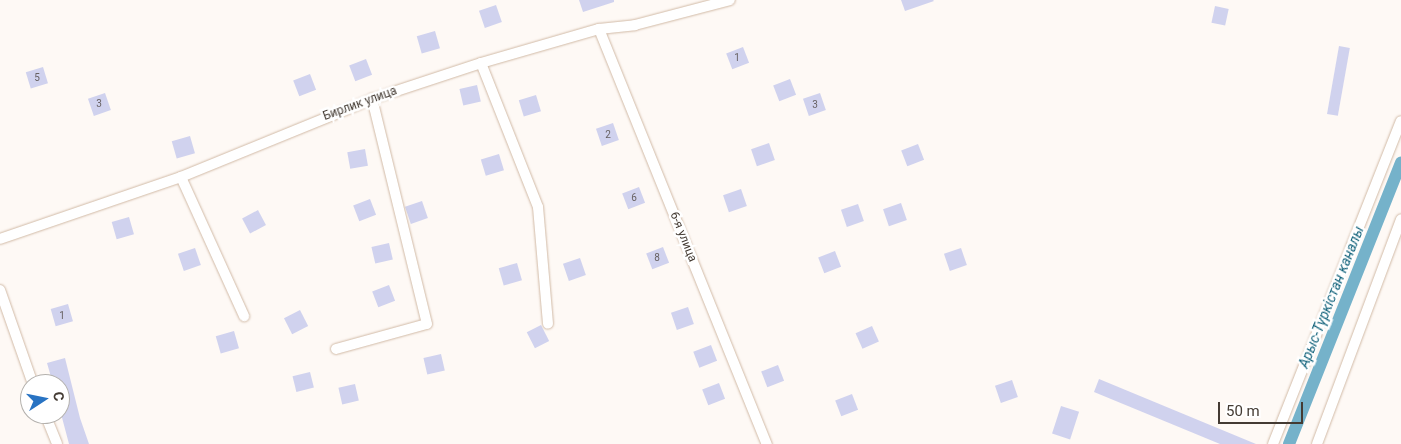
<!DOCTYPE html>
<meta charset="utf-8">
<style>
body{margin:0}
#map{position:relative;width:1401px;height:444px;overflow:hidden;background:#fef9f5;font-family:Roboto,sans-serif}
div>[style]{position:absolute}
.canal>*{height:12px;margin:-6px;padding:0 6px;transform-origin:6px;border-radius:6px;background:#75b2ca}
.building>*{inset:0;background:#d0d2ee;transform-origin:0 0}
.roads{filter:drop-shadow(0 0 1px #d1baa6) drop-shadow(0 0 1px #d1baa6)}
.street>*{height:10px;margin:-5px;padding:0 5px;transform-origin:5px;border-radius:5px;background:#fff}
span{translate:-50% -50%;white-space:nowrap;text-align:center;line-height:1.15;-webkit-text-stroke:5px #fff;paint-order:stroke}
.number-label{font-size:10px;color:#676162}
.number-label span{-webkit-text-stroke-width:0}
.street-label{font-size:12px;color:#443b33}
.water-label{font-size:14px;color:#0d5f78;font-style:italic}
.north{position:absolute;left:20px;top:374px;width:50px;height:50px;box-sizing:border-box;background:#fff;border:1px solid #b4b1ad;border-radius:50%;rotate:79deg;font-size:14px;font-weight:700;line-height:20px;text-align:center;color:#443b33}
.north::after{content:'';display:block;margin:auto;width:18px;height:22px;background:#2873c3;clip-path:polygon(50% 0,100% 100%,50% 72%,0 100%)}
.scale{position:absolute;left:1218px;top:402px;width:85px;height:22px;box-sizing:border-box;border:2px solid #443b33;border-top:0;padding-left:6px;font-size:15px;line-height:18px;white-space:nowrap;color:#443b33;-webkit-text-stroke:4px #fff;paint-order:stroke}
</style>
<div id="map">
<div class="canal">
<i style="left:1289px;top:444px;width:303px;rotate:-68.3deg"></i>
</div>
<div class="building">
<i style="clip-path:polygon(579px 0,614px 0,614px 2px,583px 12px)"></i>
<i style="clip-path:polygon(901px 0,933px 0,934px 1px,905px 11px)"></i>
<i style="left:496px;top:5px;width:18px;height:18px;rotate:71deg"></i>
<i style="left:1215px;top:6px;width:14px;height:17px;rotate:12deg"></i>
<i style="left:435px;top:31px;width:18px;height:19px;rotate:74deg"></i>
<i style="left:1339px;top:46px;width:11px;height:69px;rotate:10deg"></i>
<i style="left:743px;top:47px;width:17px;height:18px;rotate:69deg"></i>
<i style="left:366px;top:59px;width:17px;height:18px;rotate:69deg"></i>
<i style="left:43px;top:67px;width:17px;height:18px;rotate:73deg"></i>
<i style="left:310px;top:74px;width:17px;height:18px;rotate:69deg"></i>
<i style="left:790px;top:79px;width:17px;height:18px;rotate:69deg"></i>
<i style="left:477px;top:85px;width:17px;height:18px;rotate:77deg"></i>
<i style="left:105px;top:93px;width:18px;height:18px;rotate:71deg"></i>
<i style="left:820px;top:93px;width:18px;height:18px;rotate:71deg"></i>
<i style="left:536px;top:95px;width:17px;height:18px;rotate:73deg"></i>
<i style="left:613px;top:123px;width:18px;height:18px;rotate:71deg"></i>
<i style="left:190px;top:136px;width:18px;height:19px;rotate:74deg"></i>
<i style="left:769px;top:143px;width:18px;height:19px;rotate:71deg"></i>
<i style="left:918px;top:144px;width:17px;height:18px;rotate:69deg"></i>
<i style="left:365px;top:149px;width:17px;height:18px;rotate:80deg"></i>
<i style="left:499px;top:154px;width:17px;height:19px;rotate:73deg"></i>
<i style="left:639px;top:187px;width:17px;height:18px;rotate:69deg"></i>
<i style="left:741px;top:189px;width:18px;height:19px;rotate:71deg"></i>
<i style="left:370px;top:199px;width:17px;height:18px;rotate:69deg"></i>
<i style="left:422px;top:201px;width:18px;height:18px;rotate:71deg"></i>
<i style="left:901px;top:203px;width:18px;height:19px;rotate:71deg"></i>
<i style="left:858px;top:204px;width:18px;height:18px;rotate:71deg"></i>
<i style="left:258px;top:210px;width:17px;height:18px;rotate:62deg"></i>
<i style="left:129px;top:217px;width:18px;height:18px;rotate:74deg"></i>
<i style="left:389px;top:243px;width:17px;height:18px;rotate:77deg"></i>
<i style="left:663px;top:247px;width:17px;height:18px;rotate:69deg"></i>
<i style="left:195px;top:248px;width:18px;height:18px;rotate:71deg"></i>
<i style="left:961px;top:248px;width:18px;height:18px;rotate:71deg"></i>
<i style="left:835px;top:251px;width:17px;height:18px;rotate:69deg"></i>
<i style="left:580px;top:258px;width:18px;height:18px;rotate:71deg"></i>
<i style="left:517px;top:263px;width:18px;height:19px;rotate:74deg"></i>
<i style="left:389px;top:285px;width:17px;height:18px;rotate:69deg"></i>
<i style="left:68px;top:304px;width:18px;height:18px;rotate:74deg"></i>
<i style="left:688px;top:307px;width:18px;height:18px;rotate:71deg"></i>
<i style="left:300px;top:310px;width:18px;height:18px;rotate:63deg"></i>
<i style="left:541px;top:325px;width:18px;height:16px;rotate:63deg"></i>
<i style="left:872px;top:326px;width:17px;height:18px;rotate:66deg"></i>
<i style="left:234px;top:331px;width:18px;height:19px;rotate:74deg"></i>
<i style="left:711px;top:345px;width:17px;height:19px;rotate:69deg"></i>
<i style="left:441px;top:354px;width:17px;height:18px;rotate:77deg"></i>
<i style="clip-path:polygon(65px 358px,80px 418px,89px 444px,69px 444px,60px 410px,60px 384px,53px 384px,47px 363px)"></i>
<i style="left:778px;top:365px;width:17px;height:18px;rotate:69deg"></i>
<i style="left:310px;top:372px;width:16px;height:18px;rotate:76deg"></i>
<i style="clip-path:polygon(1099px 379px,1256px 444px,1220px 444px,1094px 392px)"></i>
<i style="left:1012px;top:380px;width:18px;height:18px;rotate:71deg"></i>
<i style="left:719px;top:383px;width:17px;height:18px;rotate:69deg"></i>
<i style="left:355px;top:384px;width:17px;height:17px;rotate:77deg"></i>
<i style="left:852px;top:394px;width:17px;height:18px;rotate:69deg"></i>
<i style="left:1061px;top:406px;width:19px;height:29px;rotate:18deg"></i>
</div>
<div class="roads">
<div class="street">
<i style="left:599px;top:29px;width:448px;rotate:68deg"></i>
<i style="left:481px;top:63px;width:155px;rotate:68.4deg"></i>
<i style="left:538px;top:207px;width:117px;rotate:85.1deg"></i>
<i style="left:181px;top:177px;width:153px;rotate:65.6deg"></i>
<i style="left:0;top:239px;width:191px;rotate:-18.9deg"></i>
<i style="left:181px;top:177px;width:206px;rotate:-22.2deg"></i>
<i style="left:372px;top:99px;width:115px;rotate:-18.3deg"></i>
<i style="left:481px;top:63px;width:123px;rotate:-16.1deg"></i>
<i style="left:599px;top:29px;width:36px;rotate:-6deg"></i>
<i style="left:635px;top:25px;width:98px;rotate:-14.7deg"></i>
<i style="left:0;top:290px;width:100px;rotate:70.7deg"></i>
<i style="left:336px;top:349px;width:94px;rotate:-15.4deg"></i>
<i style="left:427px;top:324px;width:232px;rotate:-103.7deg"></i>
<i style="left:45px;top:414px;width:32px;rotate:68deg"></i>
<i style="left:1273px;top:444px;width:347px;rotate:-68.4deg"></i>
<i style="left:1317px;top:444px;width:240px;rotate:-69.5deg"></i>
</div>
</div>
<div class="number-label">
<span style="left:737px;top:58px">1</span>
<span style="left:37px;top:78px">5</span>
<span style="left:99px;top:104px">3</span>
<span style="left:815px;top:105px">3</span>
<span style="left:608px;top:135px">2</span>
<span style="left:634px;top:198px">6</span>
<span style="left:657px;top:258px">8</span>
<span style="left:62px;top:316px">1</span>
</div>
<div class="street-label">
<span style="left:360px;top:104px;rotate:-20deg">Бирлик улица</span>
<span style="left:683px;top:237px;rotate:68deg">6-я улица</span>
</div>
<div class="water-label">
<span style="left:1331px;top:297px;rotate:-68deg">Арыс-Түркістан каналы</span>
</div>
<div class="north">С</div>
<div class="scale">50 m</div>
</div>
